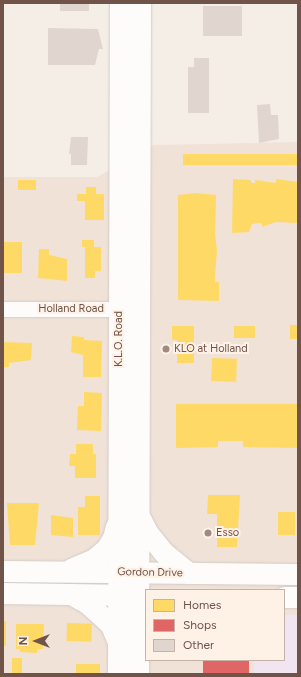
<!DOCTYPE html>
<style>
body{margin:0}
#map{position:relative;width:301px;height:677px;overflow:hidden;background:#f5eee7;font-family:Figtree,sans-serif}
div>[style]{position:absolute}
.residential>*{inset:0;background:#f0e2d7}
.education>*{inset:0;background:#f0e5f0}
.homes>*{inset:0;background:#ffd966;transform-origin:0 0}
.shops>*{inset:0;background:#e06666;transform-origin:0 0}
.building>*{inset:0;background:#e1d6cf;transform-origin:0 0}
.roads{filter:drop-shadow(0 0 1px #d3cbc6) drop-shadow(0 0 1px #d3cbc6)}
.street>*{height:15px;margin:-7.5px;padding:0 7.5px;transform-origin:7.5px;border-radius:7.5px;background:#fefcfb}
.secondary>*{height:21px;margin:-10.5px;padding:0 10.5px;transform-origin:10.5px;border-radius:10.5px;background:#fefcfb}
.dots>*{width:11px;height:11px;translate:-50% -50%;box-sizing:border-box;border:2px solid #fef2e7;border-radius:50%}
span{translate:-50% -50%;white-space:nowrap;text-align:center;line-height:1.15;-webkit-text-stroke:4px #fef2e7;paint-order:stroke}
.street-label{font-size:11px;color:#705349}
.poi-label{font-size:11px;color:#705349}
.left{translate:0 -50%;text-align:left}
.frame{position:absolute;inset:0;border:4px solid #705349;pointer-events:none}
.legend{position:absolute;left:145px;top:589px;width:140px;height:72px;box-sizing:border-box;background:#fef2e7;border:1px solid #c5b2a8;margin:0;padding:5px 7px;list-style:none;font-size:12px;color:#705349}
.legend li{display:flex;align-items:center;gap:8px;height:20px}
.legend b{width:20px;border:1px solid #c5b2a8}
.north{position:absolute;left:16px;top:621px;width:40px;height:40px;-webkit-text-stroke:3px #fef2e7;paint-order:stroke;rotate:270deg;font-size:11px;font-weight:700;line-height:16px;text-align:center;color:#705349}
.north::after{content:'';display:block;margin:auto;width:14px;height:18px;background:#705349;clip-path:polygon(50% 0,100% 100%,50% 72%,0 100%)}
</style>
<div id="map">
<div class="residential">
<i style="clip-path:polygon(evenodd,298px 142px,298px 674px,3px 674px,3px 177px,97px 177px,154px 145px,298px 142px,146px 590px,284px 590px,284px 660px,146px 660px,146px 590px)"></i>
</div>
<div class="education">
<i style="clip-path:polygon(284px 615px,298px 615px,298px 674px,254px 674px,254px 660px,284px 660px)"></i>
</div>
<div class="homes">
<i style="left:183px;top:154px;width:115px;height:11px"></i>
<i style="clip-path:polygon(233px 179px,250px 180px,252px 183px,255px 183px,255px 180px,276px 183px,276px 179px,298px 182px,298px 223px,276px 222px,262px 227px,262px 223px,257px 223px,252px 224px,249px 232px,232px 233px)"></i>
<i style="left:18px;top:180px;width:18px;height:10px"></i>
<i style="clip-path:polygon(86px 187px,96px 187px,96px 194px,104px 194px,104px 220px,85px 220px,85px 201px,77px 201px,77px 194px,86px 194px)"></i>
<i style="clip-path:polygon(196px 193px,216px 195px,215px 235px,217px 250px,215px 278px,215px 282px,219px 282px,219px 301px,178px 300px,178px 195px)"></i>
<i style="clip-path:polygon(82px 240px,94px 240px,94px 247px,101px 247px,101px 271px,95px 271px,95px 278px,85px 278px,85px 247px,82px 247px)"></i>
<i style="left:3px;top:242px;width:19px;height:31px"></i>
<i style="clip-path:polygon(39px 249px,49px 249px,49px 255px,67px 259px,67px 281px,38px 278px)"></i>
<i style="left:290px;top:325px;width:8px;height:14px"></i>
<i style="clip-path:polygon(172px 326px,194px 326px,194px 363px,177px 363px,177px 340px,172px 340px)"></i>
<i style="left:234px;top:326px;width:21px;height:12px"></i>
<i style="clip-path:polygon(72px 336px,84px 337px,84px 340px,102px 341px,101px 377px,83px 377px,83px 355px,71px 352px)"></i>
<i style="clip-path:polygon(3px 342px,32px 343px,31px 360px,9px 363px,9px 367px,3px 367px)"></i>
<i style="left:212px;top:358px;width:25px;height:23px;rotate:2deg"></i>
<i style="clip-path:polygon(84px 392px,102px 393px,101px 431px,77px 430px,78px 406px,84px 406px)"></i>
<i style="clip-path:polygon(176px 404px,298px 404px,298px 448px,243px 447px,243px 441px,218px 441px,218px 447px,176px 448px)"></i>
<i style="clip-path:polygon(76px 444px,93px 444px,93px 454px,96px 454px,96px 478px,75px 478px,75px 466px,69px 466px,70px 454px,76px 454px)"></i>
<i style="clip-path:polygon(208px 495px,240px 495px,237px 547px,217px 547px,217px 514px,207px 514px)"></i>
<i style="clip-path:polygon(85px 496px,100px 496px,100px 535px,78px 535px,78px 507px,85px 507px)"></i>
<i style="clip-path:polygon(7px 503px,39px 503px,35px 545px,10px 545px)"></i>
<i style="left:278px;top:512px;width:17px;height:23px"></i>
<i style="clip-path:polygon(51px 515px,73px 518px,73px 537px,51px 535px)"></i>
<i style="left:3px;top:621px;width:3px;height:25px"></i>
<i style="left:67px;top:623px;width:25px;height:18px;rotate:2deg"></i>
<i style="clip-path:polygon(16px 624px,44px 624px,43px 649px,37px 649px,37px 653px,20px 652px,20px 649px,16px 649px)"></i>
<i style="left:12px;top:658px;width:10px;height:16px"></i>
<i style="left:76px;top:664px;width:24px;height:10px"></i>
</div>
<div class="shops">
<i style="left:203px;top:660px;width:46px;height:14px"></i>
</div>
<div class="building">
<i style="left:60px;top:3px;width:29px;height:8px"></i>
<i style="left:203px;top:6px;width:39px;height:30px"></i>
<i style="clip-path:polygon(48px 28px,98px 29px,103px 49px,99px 49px,95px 65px,48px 65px)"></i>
<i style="clip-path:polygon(194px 58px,209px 58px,209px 113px,188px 113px,188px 67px,194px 67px)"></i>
<i style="clip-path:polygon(270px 104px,271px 115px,278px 115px,279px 139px,259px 143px,257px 105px)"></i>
<i style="clip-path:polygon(71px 137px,88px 137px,87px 165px,71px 165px,71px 154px,69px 154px)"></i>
</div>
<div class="roads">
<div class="street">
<i style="left:3px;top:309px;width:125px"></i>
</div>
<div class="secondary">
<i style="left:139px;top:516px;width:18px;rotate:63deg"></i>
<i style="left:147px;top:532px;width:27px;rotate:51deg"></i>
<i style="left:164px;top:553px;width:32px;rotate:39deg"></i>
<i style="left:71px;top:569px;width:25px;rotate:-23deg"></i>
<i style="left:94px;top:559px;width:16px;rotate:-40deg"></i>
<i style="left:106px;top:549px;width:13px;rotate:-58deg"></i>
<i style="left:113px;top:538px;width:12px;rotate:-76deg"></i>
<i style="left:3px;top:571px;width:295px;rotate:0.6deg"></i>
<i style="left:3px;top:593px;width:128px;rotate:0.9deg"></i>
<i style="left:71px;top:594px;width:18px;rotate:29deg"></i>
<i style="left:87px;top:603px;width:24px;rotate:42deg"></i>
<i style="left:105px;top:619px;width:8px;rotate:45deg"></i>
<i style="left:111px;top:625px;width:18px;rotate:68deg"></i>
<i style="left:284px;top:597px;width:14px"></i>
<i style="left:118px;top:674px;width:671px;rotate:-89.83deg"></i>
<i style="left:138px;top:674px;width:671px;rotate:-89.83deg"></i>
</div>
</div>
<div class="dots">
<i style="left:166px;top:349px;background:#9f8980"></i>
<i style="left:208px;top:533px;background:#9f8980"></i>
</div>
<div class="street-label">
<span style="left:71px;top:309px">Holland Road</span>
<span style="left:119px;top:339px;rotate:-90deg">K.L.O. Road</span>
<span style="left:150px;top:573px;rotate:1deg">Gordon Drive</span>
</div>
<div class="poi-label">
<span class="left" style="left:174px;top:349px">KLO at Holland</span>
<span class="left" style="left:216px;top:533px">Esso</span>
</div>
<div class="frame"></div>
<ul class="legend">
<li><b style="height:11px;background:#ffd966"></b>Homes</li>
<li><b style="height:11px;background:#e06666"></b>Shops</li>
<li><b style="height:11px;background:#e1d6cf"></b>Other</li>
</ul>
<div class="north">N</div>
</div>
